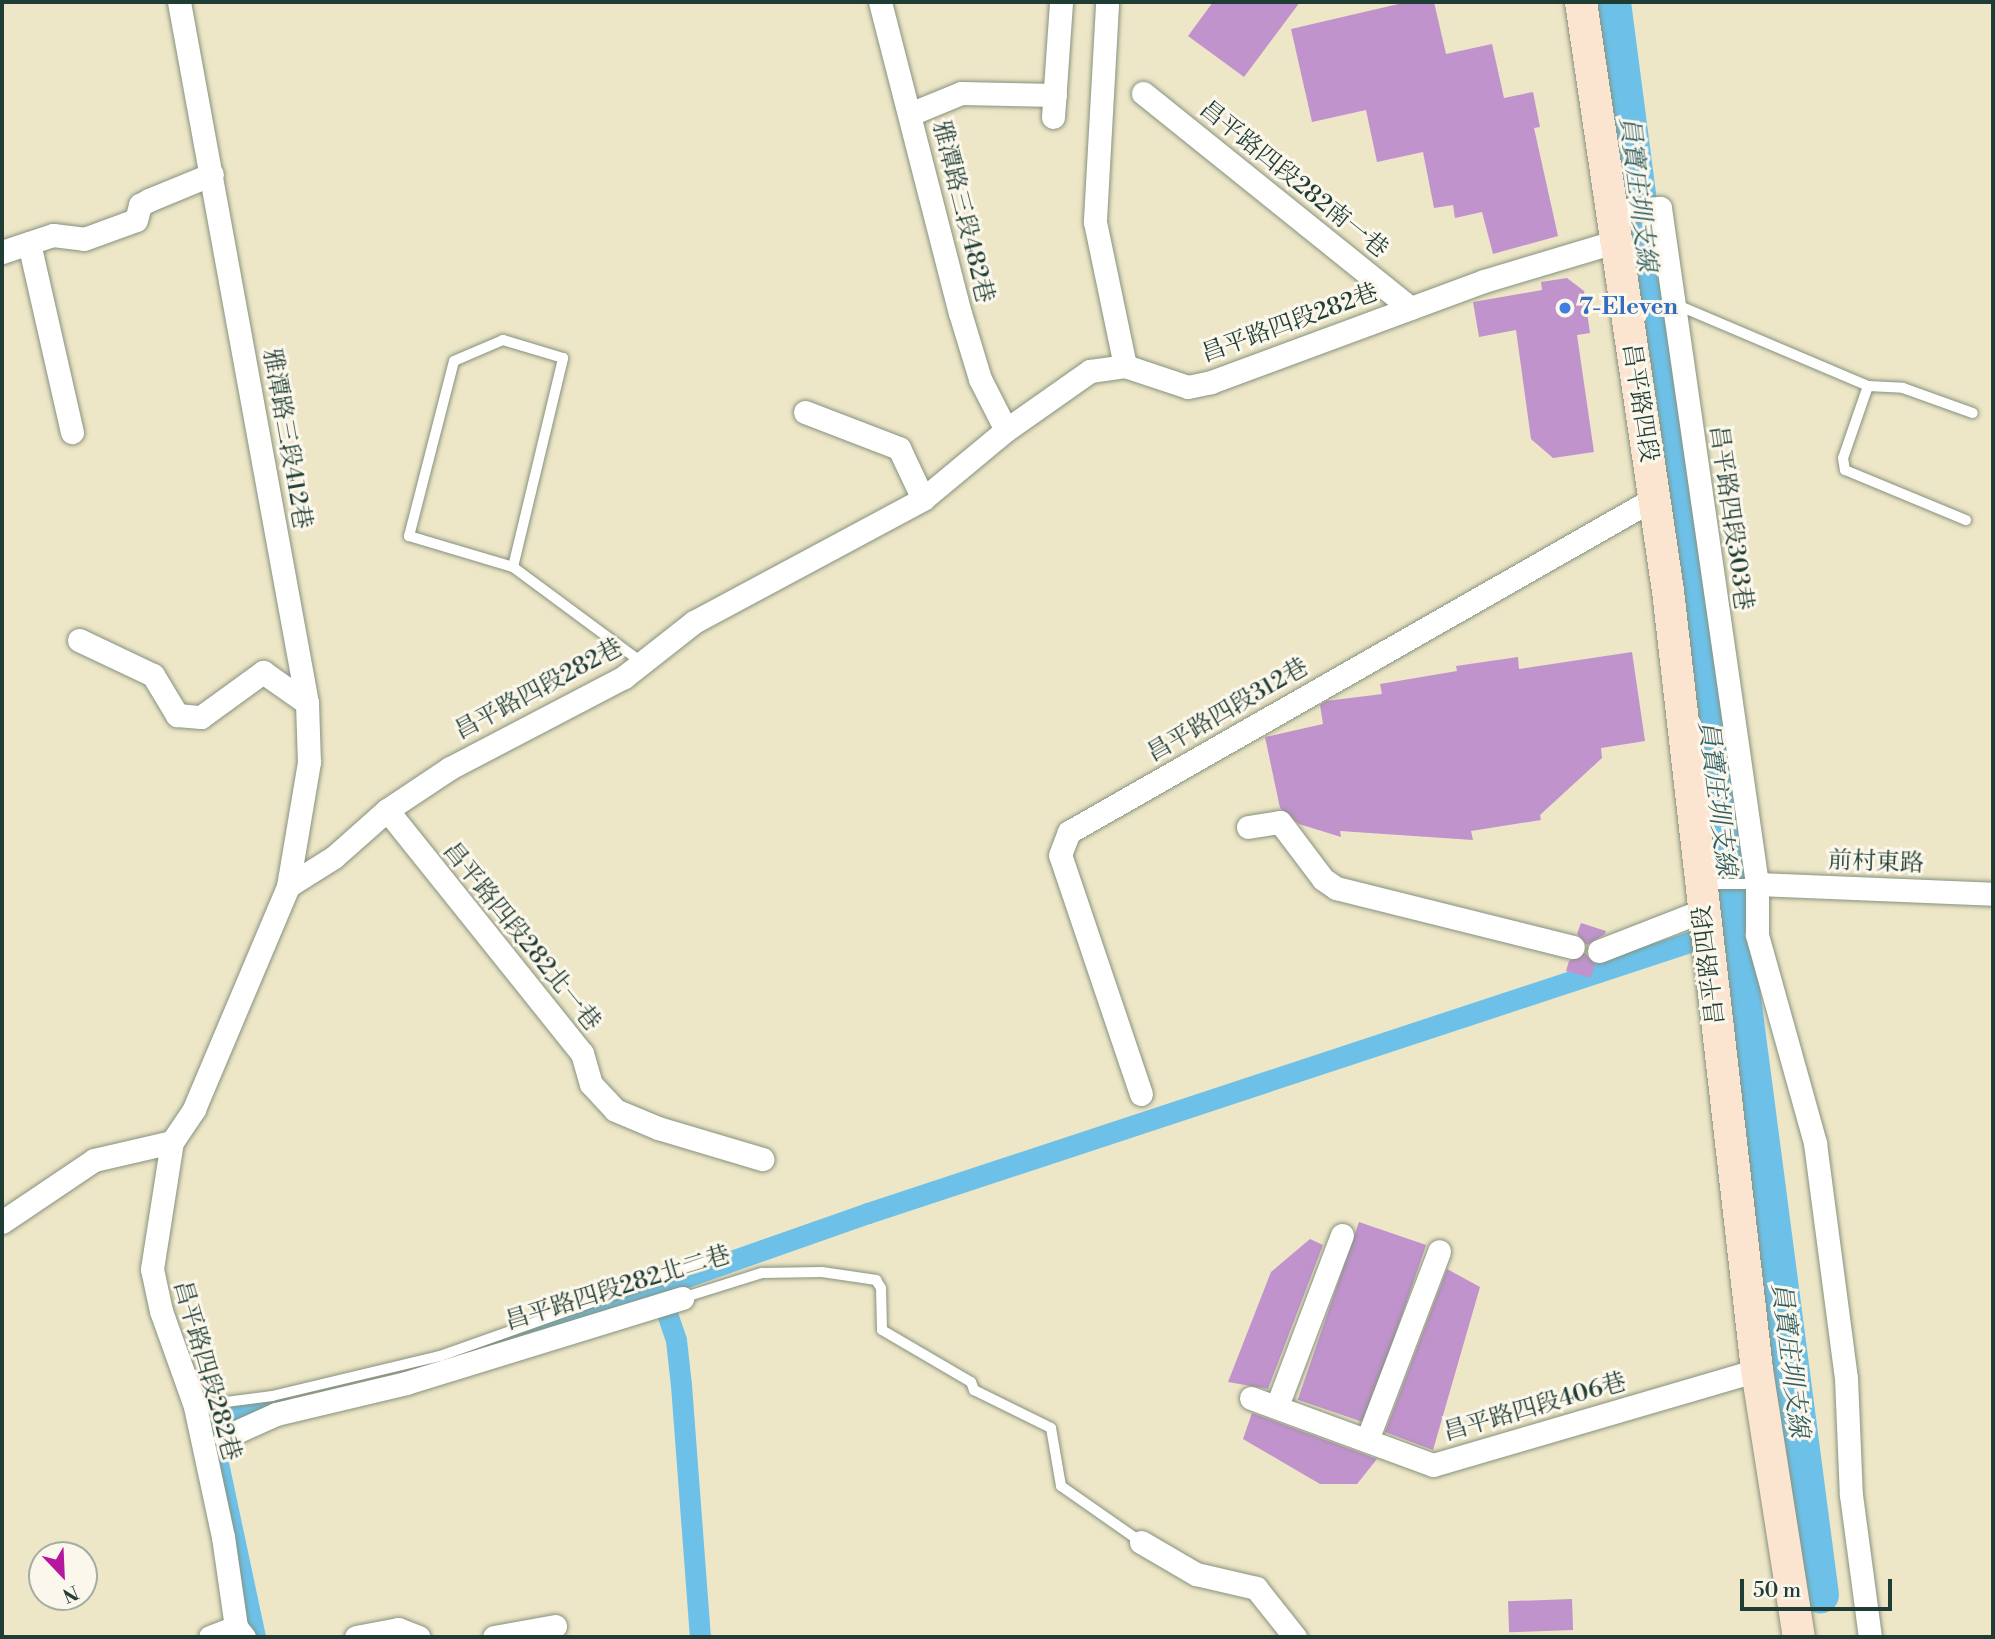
<!DOCTYPE html>
<meta charset="utf-8">
<style>
body{margin:0}
#map{position:relative;width:1995px;height:1639px;overflow:hidden;background:#ede6c7;font-family:"Libre Bodoni","Noto Serif TC",serif}
div>[style]{position:absolute}
.canal>*{height:21px;margin:-10.5px;padding:0 10.5px;transform-origin:10.5px;border-radius:10.5px;background:#6dc1e9}
.river>*{height:37px;margin:-18.5px;padding:0 18.5px;transform-origin:18.5px;border-radius:18.5px;background:#6dc1e9}
.building>*{inset:0;background:#c093cd;transform-origin:0 0}
.roads{filter:drop-shadow(0 0 2px #86927e) drop-shadow(0 0 2px #86927e)}
.lane>*{height:10px;margin:-5px;padding:0 5px;transform-origin:5px;border-radius:5px;background:#fff}
.street>*{height:23px;margin:-11.5px;padding:0 11.5px;transform-origin:11.5px;border-radius:11.5px;background:#fff}
.secondary>*{height:32px;margin:-16px;padding:0 16px;transform-origin:16px;border-radius:16px;background:#fce5d0}
.dots>*{width:19px;height:19px;translate:-50% -50%;box-sizing:border-box;border:4px solid #fbf7ec;border-radius:50%}
span{translate:-50% -50%;white-space:nowrap;text-align:center;line-height:1.15;-webkit-text-stroke:6px #fbf7ec;paint-order:stroke}
.street-label{font-size:24px;color:#1f3d34}
.shop-label{font-size:24px;color:#366cbe;font-weight:700}
.left{translate:0 -50%;text-align:left}
.water-label{font-size:26px;color:#325e61;font-style:italic}
.frame{position:absolute;inset:0;border:4px solid #1f3d34;pointer-events:none}
.north{position:absolute;left:28px;top:1541px;width:70px;height:70px;box-sizing:border-box;background:#fbf7ec;border:2px solid #a3ada2;border-radius:50%;rotate:157deg;font-size:19px;font-weight:700;line-height:28px;text-align:center;color:#1f3d34}
.north::after{content:'';display:block;margin:auto;width:24px;height:32px;background:#b5179e;clip-path:polygon(50% 0,100% 100%,50% 72%,0 100%)}
.scale{position:absolute;left:1740px;top:1579px;width:152px;height:32px;box-sizing:border-box;border:4px solid #1f3d34;border-top:0;padding-left:9px;font-size:21px;line-height:24px;white-space:nowrap;color:#1f3d34;-webkit-text-stroke:5px #fbf7ec;paint-order:stroke}
</style>
<div id="map">
<div class="canal">
<i style="left:659px;top:1290px;width:53px;rotate:71.2deg"></i>
<i style="left:676px;top:1340px;width:45px;rotate:83.7deg"></i>
<i style="left:681px;top:1385px;width:253px;rotate:85.7deg"></i>
<i style="left:490px;top:1346px;width:401px;rotate:-19.4deg"></i>
<i style="left:868px;top:1213px;width:913px;rotate:-18.26deg"></i>
<i style="left:255px;top:1637px;width:222px;rotate:-102deg"></i>
<i style="left:209px;top:1420px;width:74px;rotate:-11.8deg"></i>
</div>
<div class="river">
<i style="left:1612px;top:2px;width:1606px;rotate:82.56deg"></i>
</div>
<div class="building">
<i style="clip-path:polygon(1213px 2px,1300px 2px,1244px 77px,1188px 36px)"></i>
<i style="clip-path:polygon(1407px 2px,1434px 2px,1446px 54px,1492px 44px,1504px 98px,1533px 92px,1540px 127px,1534px 128px,1558px 236px,1493px 254px,1482px 212px,1455px 218px,1453px 205px,1434px 208px,1423px 152px,1377px 162px,1366px 110px,1312px 122px,1291px 29px)"></i>
<i style="clip-path:polygon(1567px 278px,1584px 291px,1590px 333px,1577px 335px,1594px 452px,1553px 458px,1531px 439px,1516px 330px,1479px 337px,1473px 302px,1542px 290px,1541px 282px)"></i>
<i style="clip-path:polygon(1632px 652px,1645px 741px,1601px 748px,1602px 758px,1540px 815px,1541px 820px,1471px 831px,1473px 840px,1340px 831px,1341px 837px,1299px 824px,1280px 808px,1265px 737px,1323px 724px,1320px 705px,1326px 701px,1382px 694px,1380px 684px,1457px 671px,1456px 666px,1518px 657px,1519px 669px)"></i>
<i style="clip-path:polygon(1581px 923px,1606px 931px,1605px 934px,1587px 945px,1577px 934px)"></i>
<i style="clip-path:polygon(1585px 953px,1595px 964px,1591px 978px,1566px 971px,1569px 961px)"></i>
<i style="left:1359px;top:1222px;width:71px;height:188px;rotate:19deg"></i>
<i style="clip-path:polygon(1310px 1239px,1323px 1245px,1268px 1389px,1228px 1382px,1271px 1272px)"></i>
<i style="clip-path:polygon(1447px 1269px,1480px 1287px,1433px 1450px,1385px 1432px)"></i>
<i style="clip-path:polygon(1252px 1413px,1377px 1459px,1357px 1484px,1320px 1484px,1243px 1439px)"></i>
<i style="left:1572px;top:1599px;width:31px;height:64px;rotate:88deg"></i>
</div>
<div class="roads">
<div class="lane">
<i style="left:1675px;top:304px;width:210px;rotate:23deg"></i>
<i style="left:1868px;top:386px;width:76px;rotate:109.1deg"></i>
<i style="left:1843px;top:458px;width:12px;rotate:81deg"></i>
<i style="left:1845px;top:470px;width:131px;rotate:22.5deg"></i>
<i style="left:1868px;top:386px;width:35px;rotate:3deg"></i>
<i style="left:1903px;top:388px;width:74px;rotate:19.7deg"></i>
<i style="left:513px;top:567px;width:215px;rotate:-76.5deg"></i>
<i style="left:563px;top:358px;width:63px;rotate:-163.3deg"></i>
<i style="left:503px;top:340px;width:53px;rotate:156.8deg"></i>
<i style="left:454px;top:361px;width:181px;rotate:104.4deg"></i>
<i style="left:409px;top:536px;width:109px;rotate:16.6deg"></i>
<i style="left:513px;top:567px;width:163px;rotate:36.5deg"></i>
<i style="left:1703px;top:884px;width:54px"></i>
<i style="left:682px;top:1298px;width:84px;rotate:-17.4deg"></i>
<i style="left:762px;top:1273px;width:60px;rotate:-1deg"></i>
<i style="left:822px;top:1272px;width:55px;rotate:8.4deg"></i>
<i style="left:876px;top:1280px;width:9px;rotate:58deg"></i>
<i style="left:881px;top:1288px;width:42px;rotate:88.6deg"></i>
<i style="left:882px;top:1330px;width:103px;rotate:30.3deg"></i>
<i style="left:971px;top:1382px;width:9px;rotate:69deg"></i>
<i style="left:974px;top:1390px;width:86px;rotate:26.3deg"></i>
<i style="left:1051px;top:1428px;width:59px;rotate:80.2deg"></i>
<i style="left:1061px;top:1486px;width:98px;rotate:35deg"></i>
<i style="left:195px;top:1406px;width:78px;rotate:-7.4deg"></i>
<i style="left:272px;top:1396px;width:173px;rotate:-13.4deg"></i>
<i style="left:440px;top:1356px;width:297px;rotate:-19.5deg"></i>
</div>
<div class="street">
<i style="left:179px;top:2px;width:713px;rotate:79.65deg"></i>
<i style="left:307px;top:703px;width:59px;rotate:88.1deg"></i>
<i style="left:309px;top:762px;width:126px;rotate:99.6deg"></i>
<i style="left:880px;top:2px;width:321px;rotate:75.6deg"></i>
<i style="left:960px;top:313px;width:69px;rotate:73.1deg"></i>
<i style="left:980px;top:379px;width:57px;rotate:63deg"></i>
<i style="left:1107px;top:5px;width:217px;rotate:93.2deg"></i>
<i style="left:1095px;top:222px;width:147px;rotate:78.2deg"></i>
<i style="left:1143px;top:93px;width:343px;rotate:38.8deg"></i>
<i style="left:910px;top:114px;width:55px;rotate:-22.4deg"></i>
<i style="left:961px;top:93px;width:94px;rotate:1.2deg"></i>
<i style="left:1053px;top:117px;width:115px;rotate:-86deg"></i>
<i style="left:1610px;top:211px;width:50px;rotate:-3.4deg"></i>
<i style="left:1660px;top:208px;width:683px;rotate:81.83deg"></i>
<i style="left:1757px;top:884px;width:51px;rotate:90deg"></i>
<i style="left:1757px;top:935px;width:216px;rotate:74.4deg"></i>
<i style="left:1815px;top:1143px;width:237px;rotate:82.5deg"></i>
<i style="left:1846px;top:1378px;width:117px;rotate:87.6deg"></i>
<i style="left:1851px;top:1495px;width:143px;rotate:82.4deg"></i>
<i style="left:29px;top:243px;width:194px;rotate:77.2deg"></i>
<i style="left:2px;top:252px;width:54px;rotate:-18.4deg"></i>
<i style="left:53px;top:235px;width:31px;rotate:7deg"></i>
<i style="left:84px;top:239px;width:55px;rotate:-20.1deg"></i>
<i style="left:136px;top:220px;width:16px;rotate:-75deg"></i>
<i style="left:140px;top:205px;width:10px;rotate:-29deg"></i>
<i style="left:149px;top:200px;width:68px;rotate:-22.4deg"></i>
<i style="left:805px;top:412px;width:101px;rotate:21deg"></i>
<i style="left:899px;top:448px;width:56px;rotate:64.8deg"></i>
<i style="left:79px;top:640px;width:82px;rotate:25.3deg"></i>
<i style="left:153px;top:675px;width:47px;rotate:59deg"></i>
<i style="left:177px;top:715px;width:24px;rotate:5deg"></i>
<i style="left:201px;top:717px;width:77px;rotate:-36deg"></i>
<i style="left:263px;top:672px;width:54px;rotate:35.2deg"></i>
<i style="left:387px;top:810px;width:312px;rotate:51.3deg"></i>
<i style="left:582px;top:1053px;width:32px;rotate:74deg"></i>
<i style="left:591px;top:1084px;width:35px;rotate:47deg"></i>
<i style="left:615px;top:1110px;width:47px;rotate:22.7deg"></i>
<i style="left:658px;top:1128px;width:109px;rotate:16.6deg"></i>
<i style="left:1248px;top:827px;width:32px;rotate:-9deg"></i>
<i style="left:1280px;top:822px;width:71px;rotate:53deg"></i>
<i style="left:1323px;top:879px;width:16px;rotate:35deg"></i>
<i style="left:1336px;top:888px;width:244px;rotate:14deg"></i>
<i style="left:1757px;top:884px;width:236px;rotate:2.4deg"></i>
<i style="left:1599px;top:951px;width:113px;rotate:-21.3deg"></i>
<i style="left:1141px;top:1094px;width:252px;rotate:-108.7deg"></i>
<i style="left:1060px;top:855px;width:25px;rotate:-69deg"></i>
<i style="left:1069px;top:832px;width:672px;rotate:-29.69deg"></i>
<i style="left:2px;top:1222px;width:111px;rotate:-34deg"></i>
<i style="left:94px;top:1160px;width:80px;rotate:-13deg"></i>
<i style="left:1251px;top:1398px;width:194px;rotate:20.2deg"></i>
<i style="left:1433px;top:1465px;width:338px;rotate:-16.3deg"></i>
<i style="left:1277px;top:1406px;width:183px;rotate:-69.2deg"></i>
<i style="left:225px;top:1437px;width:56px;rotate:-24.3deg"></i>
<i style="left:276px;top:1414px;width:134px;rotate:-13.4deg"></i>
<i style="left:406px;top:1383px;width:289px;rotate:-17.1deg"></i>
<i style="left:1367px;top:1440px;width:202px;rotate:-69.1deg"></i>
<i style="left:1141px;top:1542px;width:64px;rotate:30.2deg"></i>
<i style="left:1196px;top:1574px;width:62px;rotate:13.1deg"></i>
<i style="left:1256px;top:1588px;width:63px;rotate:51.5deg"></i>
<i style="left:210px;top:1637px;width:28px;rotate:-21deg"></i>
<i style="left:244px;top:1637px;width:13px;rotate:-129deg"></i>
<i style="left:236px;top:1627px;width:91px;rotate:-98.2deg"></i>
<i style="left:223px;top:1537px;width:134px;rotate:-102.1deg"></i>
<i style="left:195px;top:1406px;width:101px;rotate:-109.7deg"></i>
<i style="left:161px;top:1311px;width:43px;rotate:-102.1deg"></i>
<i style="left:152px;top:1269px;width:129px;rotate:-81.1deg"></i>
<i style="left:172px;top:1142px;width:40px;rotate:-56deg"></i>
<i style="left:194px;top:1109px;width:242px;rotate:-67.1deg"></i>
<i style="left:288px;top:886px;width:54px;rotate:-32.2deg"></i>
<i style="left:334px;top:857px;width:71px;rotate:-41.6deg"></i>
<i style="left:387px;top:810px;width:76px;rotate:-33.7deg"></i>
<i style="left:450px;top:768px;width:196px;rotate:-27.6deg"></i>
<i style="left:624px;top:677px;width:89px;rotate:-38.2deg"></i>
<i style="left:694px;top:622px;width:260px;rotate:-28.2deg"></i>
<i style="left:923px;top:499px;width:108px;rotate:-39.7deg"></i>
<i style="left:1006px;top:430px;width:103px;rotate:-35.1deg"></i>
<i style="left:1090px;top:371px;width:35px;rotate:-8deg"></i>
<i style="left:1125px;top:366px;width:66px;rotate:18.4deg"></i>
<i style="left:1188px;top:387px;width:24px;rotate:-12deg"></i>
<i style="left:1211px;top:382px;width:291px;rotate:-20.3deg"></i>
<i style="left:1484px;top:281px;width:136px;rotate:-16.7deg"></i>
<i style="left:356px;top:1637px;width:43px;rotate:-10.8deg"></i>
<i style="left:398px;top:1629px;width:22px;rotate:21deg"></i>
<i style="left:494px;top:1637px;width:62px;rotate:-10.2deg"></i>
</div>
<div class="secondary">
<i style="left:1581px;top:2px;width:595px;rotate:81.6deg"></i>
<i style="left:1668px;top:591px;width:784px;rotate:83.48deg"></i>
<i style="left:1757px;top:1370px;width:270px;rotate:81.1deg"></i>
</div>
</div>
<div class="dots">
<i style="left:1565px;top:308px;background:#3f7fe0"></i>
</div>
<div class="street-label">
<span style="left:1293px;top:180px;rotate:39deg">昌平路四段282南一巷</span>
<span style="left:962px;top:212px;rotate:76deg">雅潭路三段482巷</span>
<span style="left:1290px;top:324px;rotate:-20deg">昌平路四段282巷</span>
<span style="left:1639px;top:403px;rotate:81deg">昌平路四段</span>
<span style="left:286px;top:439px;rotate:80deg">雅潭路三段412巷</span>
<span style="left:1730px;top:518px;rotate:82deg">昌平路四段303巷</span>
<span style="left:539px;top:690px;rotate:-28deg">昌平路四段282巷</span>
<span style="left:1228px;top:711px;rotate:-30deg">昌平路四段312巷</span>
<span style="left:1876px;top:863px;rotate:2deg">前村東路</span>
<span style="left:521px;top:937px;rotate:51deg">昌平路四段282北一巷</span>
<span style="left:1710px;top:965px;rotate:-97deg">昌平路四段</span>
<span style="left:618px;top:1289px;rotate:-17deg">昌平路四段282北二巷</span>
<span style="left:206px;top:1371px;rotate:74deg">昌平路四段282巷</span>
<span style="left:1535px;top:1408px;rotate:-16deg">昌平路四段406巷</span>
</div>
<div class="shop-label">
<span class="left" style="left:1579px;top:308px">7-Eleven</span>
</div>
<div class="water-label">
<span style="left:1637px;top:194px;rotate:83deg">員寶庄圳支線</span>
<span style="left:1716px;top:798px;rotate:83deg">員寶庄圳支線</span>
<span style="left:1789px;top:1360px;rotate:83deg">員寶庄圳支線</span>
</div>
<div class="frame"></div>
<div class="north">N</div>
<div class="scale">50 m</div>
</div>
